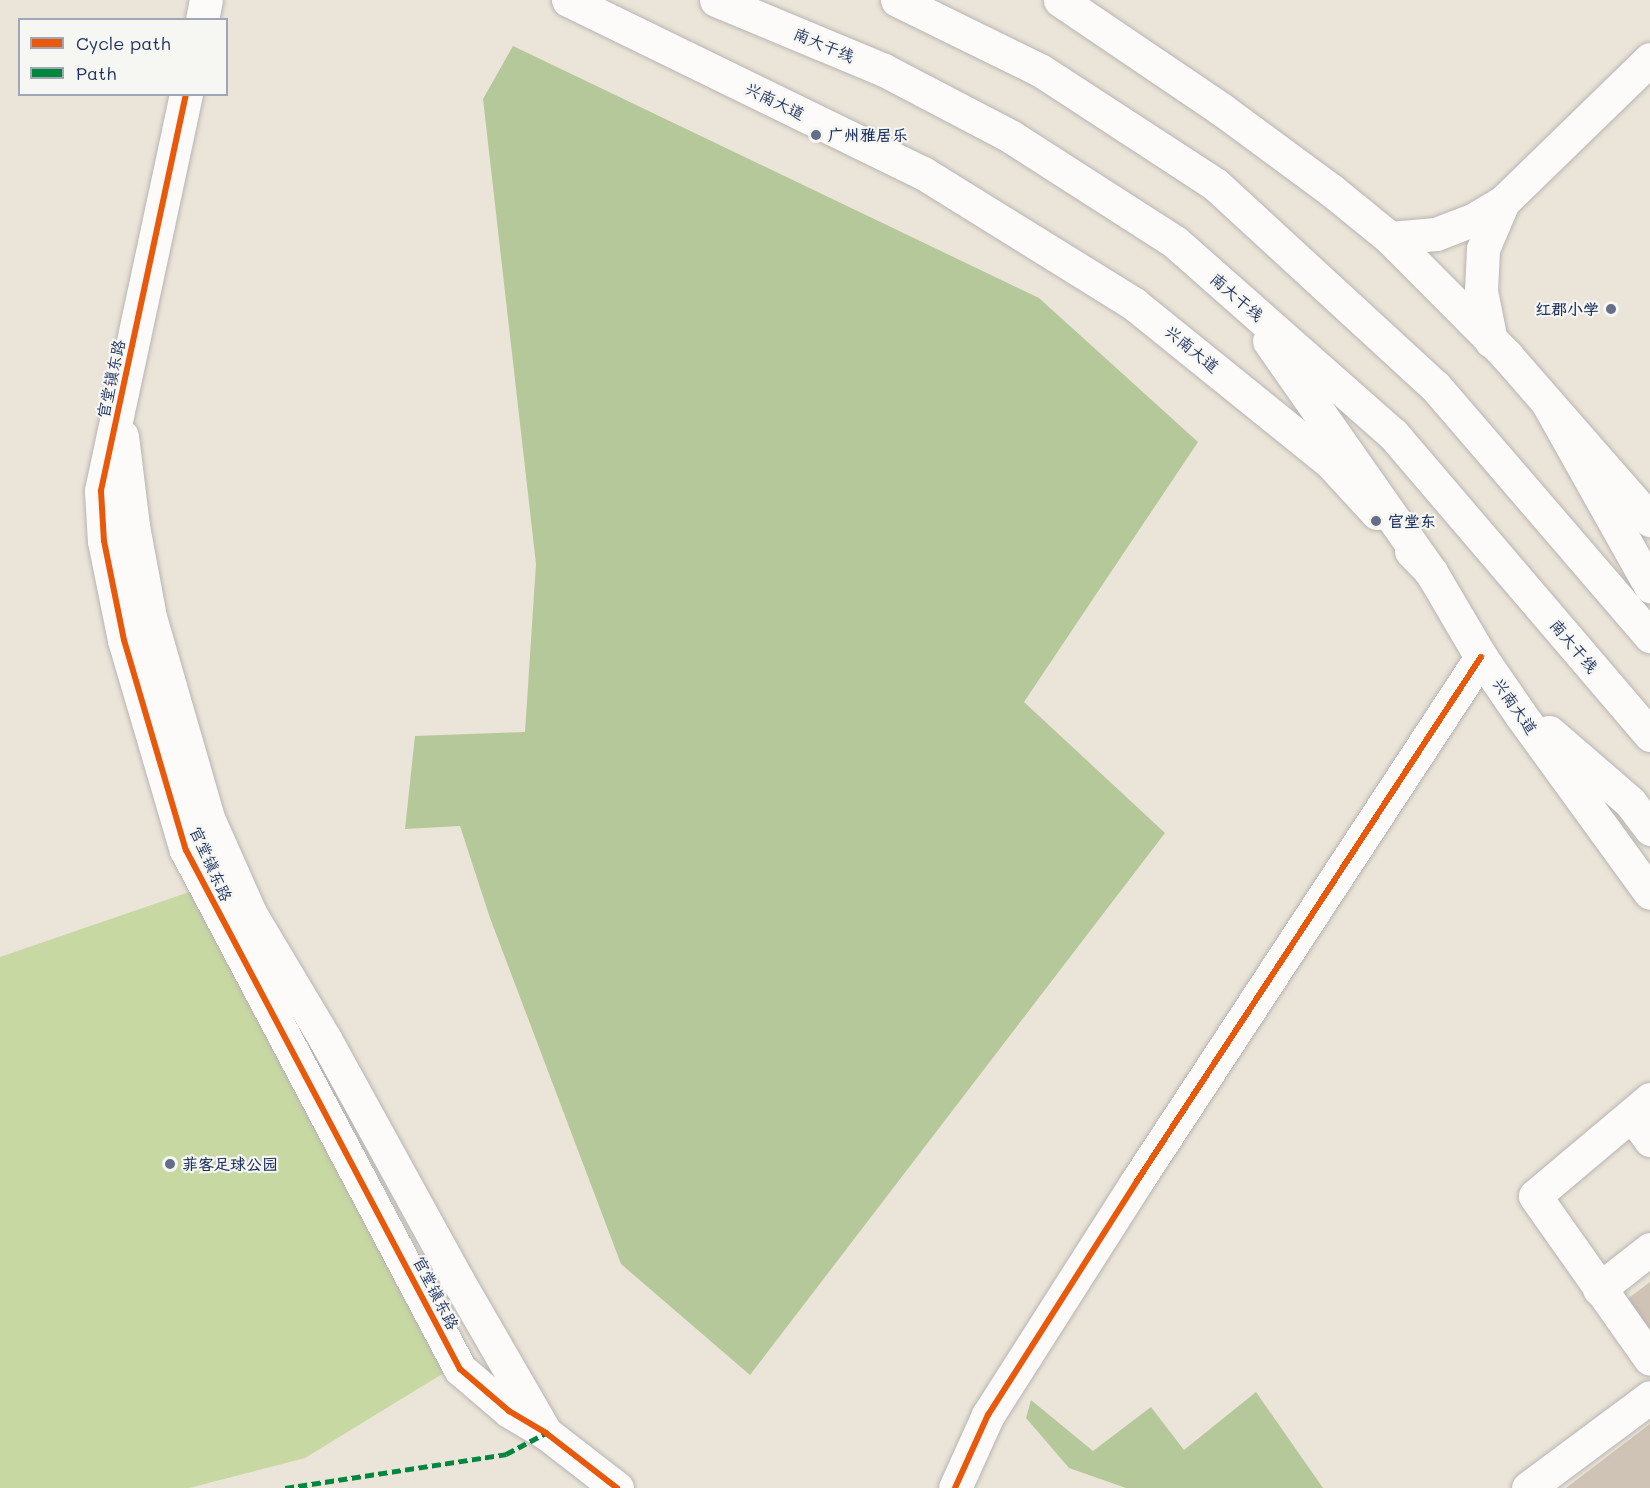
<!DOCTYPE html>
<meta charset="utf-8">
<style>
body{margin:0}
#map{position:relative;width:1650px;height:1488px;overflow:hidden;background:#ebe4d8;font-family:Mali,"LXGW WenKai TC",sans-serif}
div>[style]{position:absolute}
.green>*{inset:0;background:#c8d8a3}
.forest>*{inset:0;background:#b5c89a}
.building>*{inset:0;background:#cec3b5}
.roads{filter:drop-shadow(0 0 2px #b7b4b2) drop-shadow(0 0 2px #b7b4b2)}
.minor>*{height:33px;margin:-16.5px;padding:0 16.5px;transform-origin:16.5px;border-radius:16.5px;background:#fcfbf9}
.major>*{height:33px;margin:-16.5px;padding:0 16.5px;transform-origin:16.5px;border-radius:16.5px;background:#fcfbf9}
.highway>*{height:33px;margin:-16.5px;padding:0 16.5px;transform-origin:16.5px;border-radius:16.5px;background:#fcfbf9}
.quiet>*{height:4.5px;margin-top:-2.25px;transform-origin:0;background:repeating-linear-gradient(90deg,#00873e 0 9px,transparent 0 13.5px)}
.cycleway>*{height:6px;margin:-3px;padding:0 3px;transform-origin:3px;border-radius:3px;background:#e8590c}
.dots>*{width:16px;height:16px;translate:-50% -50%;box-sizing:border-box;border:3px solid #f6f6f2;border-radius:50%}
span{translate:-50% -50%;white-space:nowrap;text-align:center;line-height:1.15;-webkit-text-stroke:4.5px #f6f6f2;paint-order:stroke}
.street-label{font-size:16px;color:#1b2f5e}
.poi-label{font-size:16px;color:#1b2f5e;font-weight:700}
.left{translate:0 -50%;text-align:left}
.right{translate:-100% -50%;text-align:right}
.legend{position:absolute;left:18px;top:18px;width:210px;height:78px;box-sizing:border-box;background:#f6f6f2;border:2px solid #9ea6b7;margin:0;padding:8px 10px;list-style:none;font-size:18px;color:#1b2f5e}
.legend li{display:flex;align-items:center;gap:12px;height:30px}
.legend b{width:30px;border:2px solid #9ea6b7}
</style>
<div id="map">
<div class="green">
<i style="clip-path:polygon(198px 889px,447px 1371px,305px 1458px,189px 1488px,0 1488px,0 957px)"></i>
</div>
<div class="forest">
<i style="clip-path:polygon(513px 46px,1039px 298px,1198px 442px,1024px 702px,1165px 833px,750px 1375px,621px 1264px,490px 918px,460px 826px,405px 829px,415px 736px,525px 732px,536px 564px,483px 99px)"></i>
<i style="clip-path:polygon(1256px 1392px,1323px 1488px,1126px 1488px,1069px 1468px,1026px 1418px,1031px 1400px,1093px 1451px,1151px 1407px,1184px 1450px)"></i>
</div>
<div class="building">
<i style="clip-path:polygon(1650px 1282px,1650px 1332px,1626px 1300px)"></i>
<i style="clip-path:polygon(1650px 1424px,1650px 1488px,1566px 1488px)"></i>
</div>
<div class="roads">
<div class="minor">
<i style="left:202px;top:20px;width:20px;rotate:-79deg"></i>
<i style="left:186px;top:94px;width:406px;rotate:102.1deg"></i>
<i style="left:101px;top:491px;width:50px;rotate:86.6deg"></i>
<i style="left:104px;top:541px;width:101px;rotate:78.6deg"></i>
<i style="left:124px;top:640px;width:219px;rotate:73.6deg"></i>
<i style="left:186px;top:850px;width:587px;rotate:62.17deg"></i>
<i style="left:460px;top:1369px;width:65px;rotate:40.6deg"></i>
<i style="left:509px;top:1411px;width:43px;rotate:30.7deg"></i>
<i style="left:546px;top:1433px;width:90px;rotate:37.8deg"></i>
<i style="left:1390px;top:238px;width:46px;rotate:-5deg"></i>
<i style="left:1436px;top:234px;width:40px;rotate:-21deg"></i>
<i style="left:1473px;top:220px;width:35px;rotate:-31deg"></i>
<i style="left:1503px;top:202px;width:205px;rotate:-44.2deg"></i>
<i style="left:1491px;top:341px;width:51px;rotate:-101.3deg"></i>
<i style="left:1481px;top:291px;width:42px;rotate:-87.3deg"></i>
<i style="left:1483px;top:249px;width:51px;rotate:-66.9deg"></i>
<i style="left:122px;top:436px;width:91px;rotate:83deg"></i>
<i style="left:133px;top:526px;width:93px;rotate:79.4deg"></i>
<i style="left:150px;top:617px;width:209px;rotate:73.9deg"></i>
<i style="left:208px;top:818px;width:104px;rotate:66.1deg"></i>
<i style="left:250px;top:913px;width:147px;rotate:59.2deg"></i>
<i style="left:325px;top:1039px;width:274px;rotate:61.2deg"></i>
<i style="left:457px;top:1279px;width:178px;rotate:60deg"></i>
<i style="left:1650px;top:1099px;width:150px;rotate:139.9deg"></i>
<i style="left:1535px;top:1196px;width:199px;rotate:54.8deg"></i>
<i style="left:1632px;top:1115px;width:31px;rotate:54deg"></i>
<i style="left:1599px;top:1289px;width:65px;rotate:-38.1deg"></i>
<i style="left:955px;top:1488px;width:80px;rotate:-65.7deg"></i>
<i style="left:988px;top:1415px;width:277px;rotate:-57.5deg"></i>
<i style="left:1137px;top:1181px;width:627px;rotate:-56.72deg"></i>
<i style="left:1528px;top:1488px;width:152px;rotate:-36.7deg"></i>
</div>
<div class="major">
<i style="left:568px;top:0;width:395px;rotate:26deg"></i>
<i style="left:923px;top:173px;width:248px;rotate:31.8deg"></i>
<i style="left:1134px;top:304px;width:253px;rotate:38.9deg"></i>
<i style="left:1331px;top:463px;width:68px;rotate:47.4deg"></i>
<i style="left:1060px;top:0;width:194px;rotate:34.1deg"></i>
<i style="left:1221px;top:109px;width:137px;rotate:36.4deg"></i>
<i style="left:1331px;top:190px;width:76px;rotate:39.1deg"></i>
<i style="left:1390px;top:238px;width:166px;rotate:45.2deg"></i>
<i style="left:1507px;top:356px;width:218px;rotate:48.9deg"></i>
<i style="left:1411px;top:551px;width:29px;rotate:46deg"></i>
<i style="left:1431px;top:572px;width:99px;rotate:59.5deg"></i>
<i style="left:1481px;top:657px;width:69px;rotate:55.6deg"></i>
<i style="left:1520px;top:714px;width:221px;rotate:54deg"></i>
<i style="left:1549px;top:732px;width:107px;rotate:40.8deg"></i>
<i style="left:1630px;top:802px;width:34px;rotate:53deg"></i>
</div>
<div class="highway">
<i style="left:716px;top:0;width:182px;rotate:22.6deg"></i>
<i style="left:884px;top:70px;width:142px;rotate:27.6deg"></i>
<i style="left:1010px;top:136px;width:196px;rotate:32.7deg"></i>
<i style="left:1175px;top:242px;width:290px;rotate:41.4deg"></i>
<i style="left:1393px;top:434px;width:396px;rotate:49.5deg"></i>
<i style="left:897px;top:0;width:159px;rotate:26.1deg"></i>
<i style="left:1040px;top:70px;width:209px;rotate:33.1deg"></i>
<i style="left:1215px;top:184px;width:299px;rotate:42.6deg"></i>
<i style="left:1435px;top:386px;width:330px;rotate:49.3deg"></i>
<i style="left:1269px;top:341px;width:282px;rotate:55deg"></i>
<i style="left:1548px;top:404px;width:209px;rotate:60.7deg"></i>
</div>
</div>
<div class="quiet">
<i style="left:285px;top:1488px;width:224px;rotate:-8.7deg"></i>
<i style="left:506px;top:1454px;width:45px;rotate:-27.7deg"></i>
</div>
<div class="cycleway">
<i style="left:186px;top:94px;width:406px;rotate:102.1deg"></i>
<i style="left:101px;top:491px;width:50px;rotate:86.6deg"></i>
<i style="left:104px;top:541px;width:101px;rotate:78.6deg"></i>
<i style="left:124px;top:640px;width:219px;rotate:73.6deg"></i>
<i style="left:186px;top:850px;width:587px;rotate:62.17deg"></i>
<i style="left:460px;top:1369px;width:65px;rotate:40.6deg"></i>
<i style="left:509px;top:1411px;width:43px;rotate:30.7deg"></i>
<i style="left:546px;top:1433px;width:90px;rotate:37.8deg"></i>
<i style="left:955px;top:1488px;width:80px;rotate:-65.7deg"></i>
<i style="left:988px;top:1415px;width:277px;rotate:-57.5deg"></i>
<i style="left:1137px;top:1181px;width:627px;rotate:-56.72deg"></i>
</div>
<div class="dots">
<i style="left:816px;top:135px;background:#646e89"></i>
<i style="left:1611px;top:309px;background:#646e89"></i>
<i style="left:1376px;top:521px;background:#646e89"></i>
<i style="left:170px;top:1164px;background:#646e89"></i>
</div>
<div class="street-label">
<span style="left:824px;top:45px;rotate:23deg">南大干线</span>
<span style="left:775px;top:101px;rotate:26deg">兴南大道</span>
<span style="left:1237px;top:297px;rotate:41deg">南大干线</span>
<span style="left:1192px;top:349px;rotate:39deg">兴南大道</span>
<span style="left:111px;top:379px;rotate:-78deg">官堂镇东路</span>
<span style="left:1574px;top:646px;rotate:50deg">南大干线</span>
<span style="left:1515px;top:706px;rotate:55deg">兴南大道</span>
<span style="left:211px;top:864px;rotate:66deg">官堂镇东路</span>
<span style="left:436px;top:1293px;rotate:63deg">官堂镇东路</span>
</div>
<div class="poi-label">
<span class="left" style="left:828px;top:135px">广州雅居乐</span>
<span class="right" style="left:1599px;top:309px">红郡小学</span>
<span class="left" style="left:1388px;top:521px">官堂东</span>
<span class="left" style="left:182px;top:1164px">菲客足球公园</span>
</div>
<ul class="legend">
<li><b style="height:8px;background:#e8590c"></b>Cycle path</li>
<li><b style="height:8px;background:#00873e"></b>Path</li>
</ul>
</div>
